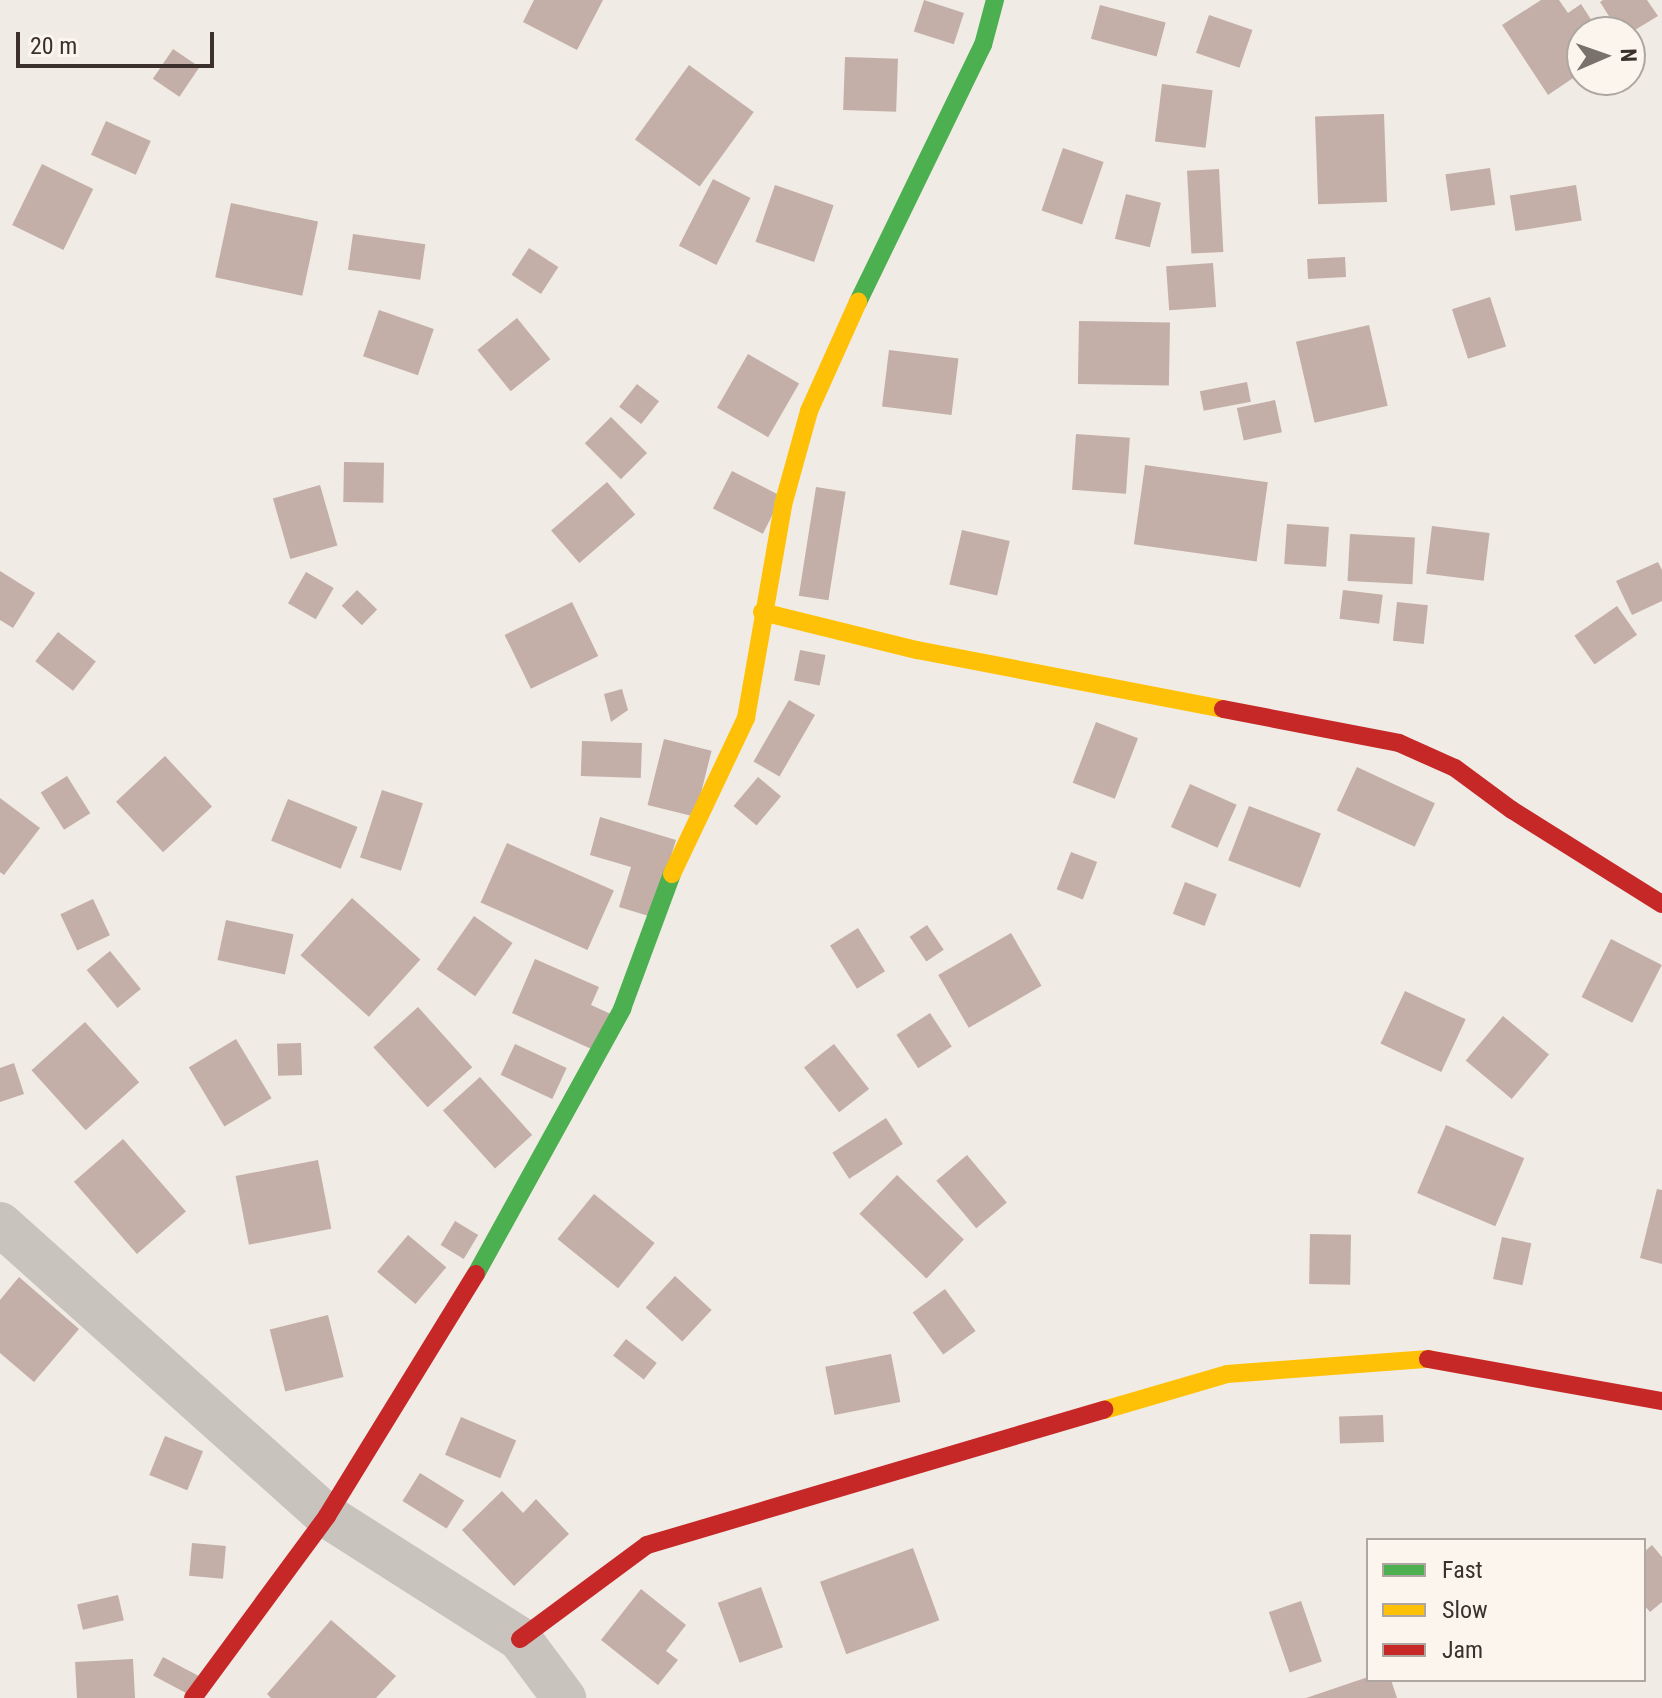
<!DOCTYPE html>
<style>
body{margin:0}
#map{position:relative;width:1662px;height:1698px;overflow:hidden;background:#f0ebe5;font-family:"Roboto Condensed",sans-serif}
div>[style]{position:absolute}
.building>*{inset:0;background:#c3afa7;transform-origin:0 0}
.street>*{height:44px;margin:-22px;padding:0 22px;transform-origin:22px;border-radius:22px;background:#c9c3be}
.fast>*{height:18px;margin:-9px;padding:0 9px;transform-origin:9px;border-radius:9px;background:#4caf50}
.slow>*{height:18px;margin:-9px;padding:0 9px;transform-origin:9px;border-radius:9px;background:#ffc107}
.jam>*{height:18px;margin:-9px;padding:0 9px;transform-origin:9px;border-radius:9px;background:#c62828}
span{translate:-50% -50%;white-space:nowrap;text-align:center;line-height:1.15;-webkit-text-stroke:7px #fbf5ee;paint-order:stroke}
.legend{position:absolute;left:1366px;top:1538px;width:280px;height:144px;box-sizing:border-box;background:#fbf5ee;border:2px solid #aea6a0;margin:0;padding:10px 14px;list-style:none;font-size:24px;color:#3b302b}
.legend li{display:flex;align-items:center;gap:16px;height:40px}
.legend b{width:40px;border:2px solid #aea6a0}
.north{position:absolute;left:1566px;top:16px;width:80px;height:80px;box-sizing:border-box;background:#fbf5ee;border:2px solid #aea6a0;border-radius:50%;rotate:88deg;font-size:22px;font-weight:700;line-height:32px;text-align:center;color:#3b302b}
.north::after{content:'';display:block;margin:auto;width:28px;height:36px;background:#7a716c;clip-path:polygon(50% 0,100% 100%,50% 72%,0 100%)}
.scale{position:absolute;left:16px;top:32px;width:198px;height:36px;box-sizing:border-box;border:4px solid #3b302b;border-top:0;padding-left:10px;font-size:24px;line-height:28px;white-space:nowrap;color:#3b302b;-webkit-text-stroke:6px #fbf5ee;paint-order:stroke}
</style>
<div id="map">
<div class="building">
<i style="clip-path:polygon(534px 0,603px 0,577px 50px,523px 22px)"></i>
<i style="left:924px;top:0;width:42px;height:33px;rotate:18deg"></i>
<i style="clip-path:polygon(1541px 0,1559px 0,1568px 13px,1581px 4px,1599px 32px,1582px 32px,1582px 72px,1548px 95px,1502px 25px)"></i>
<i style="clip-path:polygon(1603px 0,1647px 0,1658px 16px,1630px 33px,1619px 32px,1600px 2px)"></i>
<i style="left:1100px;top:5px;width:68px;height:35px;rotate:15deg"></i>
<i style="left:1209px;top:15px;width:46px;height:40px;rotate:19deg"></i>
<i style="left:173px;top:49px;width:32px;height:36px;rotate:34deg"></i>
<i style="left:845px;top:57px;width:53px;height:53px;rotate:2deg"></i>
<i style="left:689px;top:65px;width:80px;height:92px;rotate:36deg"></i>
<i style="left:1162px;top:84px;width:51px;height:58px;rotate:7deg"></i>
<i style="left:1384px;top:114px;width:88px;height:69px;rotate:88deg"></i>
<i style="left:106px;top:121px;width:49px;height:37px;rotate:24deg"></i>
<i style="left:1063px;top:148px;width:43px;height:66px;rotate:19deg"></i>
<i style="left:42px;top:164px;width:57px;height:68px;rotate:26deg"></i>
<i style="left:1490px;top:168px;width:37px;height:45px;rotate:82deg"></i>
<i style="left:1219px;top:169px;width:83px;height:32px;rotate:87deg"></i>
<i style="left:713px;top:179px;width:42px;height:75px;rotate:27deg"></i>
<i style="left:775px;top:185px;width:62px;height:60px;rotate:19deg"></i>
<i style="left:1576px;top:185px;width:36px;height:67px;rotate:81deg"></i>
<i style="left:1126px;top:194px;width:36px;height:46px;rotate:14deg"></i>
<i style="left:231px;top:203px;width:89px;height:76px;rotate:12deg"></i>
<i style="left:353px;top:234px;width:73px;height:36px;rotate:8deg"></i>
<i style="left:529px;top:248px;width:35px;height:32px;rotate:33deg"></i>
<i style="left:1345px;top:257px;width:20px;height:38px;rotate:87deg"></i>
<i style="left:1213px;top:263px;width:44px;height:47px;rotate:86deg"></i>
<i style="left:1490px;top:297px;width:52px;height:40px;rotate:72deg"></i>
<i style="left:379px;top:310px;width:58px;height:49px;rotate:19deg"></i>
<i style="left:517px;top:318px;width:53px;height:51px;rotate:51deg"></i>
<i style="left:1079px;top:321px;width:91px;height:63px;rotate:1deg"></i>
<i style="left:1369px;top:325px;width:83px;height:75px;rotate:77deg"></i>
<i style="left:889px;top:350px;width:70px;height:57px;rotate:7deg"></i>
<i style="left:748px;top:354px;width:59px;height:62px;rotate:30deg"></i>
<i style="left:1247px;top:382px;width:20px;height:48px;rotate:79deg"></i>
<i style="left:637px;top:384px;width:28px;height:29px;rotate:38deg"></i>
<i style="left:1275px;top:400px;width:33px;height:39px;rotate:78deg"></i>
<i style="left:611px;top:417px;width:51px;height:37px;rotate:45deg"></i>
<i style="left:1076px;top:434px;width:54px;height:56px;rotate:4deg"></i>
<i style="left:344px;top:462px;width:40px;height:40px;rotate:1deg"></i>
<i style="left:1145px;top:465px;width:124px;height:80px;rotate:8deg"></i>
<i style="left:732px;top:471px;width:56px;height:42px;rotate:27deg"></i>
<i style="left:607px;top:482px;width:43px;height:74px;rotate:49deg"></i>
<i style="left:320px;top:485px;width:63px;height:49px;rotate:74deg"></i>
<i style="left:816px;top:487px;width:30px;height:110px;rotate:9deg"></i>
<i style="left:1287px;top:524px;width:42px;height:40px;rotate:4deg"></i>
<i style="left:1432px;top:526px;width:58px;height:48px;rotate:7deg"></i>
<i style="left:962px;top:530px;width:49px;height:56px;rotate:13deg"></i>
<i style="left:1350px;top:534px;width:65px;height:47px;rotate:3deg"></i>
<i style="clip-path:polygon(1658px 562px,1662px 570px,1662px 601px,1632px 615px,1616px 581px)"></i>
<i style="clip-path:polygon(0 571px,35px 593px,13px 628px,0 620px)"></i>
<i style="left:306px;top:572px;width:32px;height:36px;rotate:30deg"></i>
<i style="left:357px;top:590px;width:28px;height:22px;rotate:44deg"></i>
<i style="left:1343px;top:590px;width:40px;height:29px;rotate:7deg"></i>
<i style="left:572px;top:602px;width:60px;height:75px;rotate:64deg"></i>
<i style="left:1397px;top:602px;width:31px;height:39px;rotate:6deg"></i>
<i style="left:1617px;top:606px;width:35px;height:52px;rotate:55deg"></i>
<i style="left:58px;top:632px;width:48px;height:37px;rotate:38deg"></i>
<i style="left:800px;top:650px;width:26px;height:31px;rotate:11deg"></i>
<i style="clip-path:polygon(622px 689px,628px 710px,611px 722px,604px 694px)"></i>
<i style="left:789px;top:700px;width:30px;height:71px;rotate:30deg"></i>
<i style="left:1096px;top:722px;width:45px;height:65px;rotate:21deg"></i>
<i style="left:664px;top:739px;width:49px;height:68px;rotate:14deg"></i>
<i style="left:582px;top:741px;width:60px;height:35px;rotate:2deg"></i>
<i style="left:165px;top:756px;width:69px;height:67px;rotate:47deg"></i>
<i style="left:1357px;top:767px;width:86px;height:48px;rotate:25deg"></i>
<i style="left:67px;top:776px;width:44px;height:31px;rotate:58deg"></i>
<i style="left:758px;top:777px;width:30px;height:38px;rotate:40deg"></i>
<i style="left:1190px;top:784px;width:51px;height:47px;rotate:24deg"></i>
<i style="left:382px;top:790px;width:43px;height:71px;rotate:18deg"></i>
<i style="clip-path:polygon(0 798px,40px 828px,4px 875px,0 872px)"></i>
<i style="left:288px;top:799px;width:75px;height:45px;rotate:22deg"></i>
<i style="left:1249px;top:806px;width:77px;height:58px;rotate:21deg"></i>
<i style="clip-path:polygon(600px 817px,676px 840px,652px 917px,619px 907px,631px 867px,590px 855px)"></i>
<i style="left:507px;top:843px;width:117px;height:65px;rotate:24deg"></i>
<i style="left:1071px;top:852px;width:28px;height:40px;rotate:21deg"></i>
<i style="left:1185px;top:882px;width:34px;height:34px;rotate:21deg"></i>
<i style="left:352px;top:898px;width:92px;height:77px;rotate:42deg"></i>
<i style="left:93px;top:899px;width:40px;height:36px;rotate:65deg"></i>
<i style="left:474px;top:916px;width:47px;height:65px;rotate:35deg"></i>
<i style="left:226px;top:920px;width:69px;height:41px;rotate:12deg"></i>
<i style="left:927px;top:925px;width:30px;height:21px;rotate:56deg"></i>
<i style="left:858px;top:928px;width:51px;height:33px;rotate:58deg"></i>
<i style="left:1011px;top:933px;width:61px;height:84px;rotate:60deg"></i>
<i style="left:1611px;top:939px;width:57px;height:65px;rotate:27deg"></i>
<i style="left:110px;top:951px;width:49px;height:30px;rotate:51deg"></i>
<i style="clip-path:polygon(535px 959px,599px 987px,591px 1005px,613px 1015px,598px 1052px,512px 1013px)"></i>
<i style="left:1405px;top:991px;width:67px;height:58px;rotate:25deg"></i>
<i style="left:418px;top:1007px;width:81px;height:60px;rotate:48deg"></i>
<i style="left:930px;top:1013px;width:40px;height:40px;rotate:57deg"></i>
<i style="left:1503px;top:1016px;width:60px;height:58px;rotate:40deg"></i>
<i style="left:85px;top:1022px;width:81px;height:72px;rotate:48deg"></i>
<i style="left:236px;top:1039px;width:69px;height:55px;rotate:59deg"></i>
<i style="left:301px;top:1043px;width:32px;height:24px;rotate:88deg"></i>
<i style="left:515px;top:1044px;width:57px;height:34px;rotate:25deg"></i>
<i style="left:834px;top:1044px;width:57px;height:38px;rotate:52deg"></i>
<i style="clip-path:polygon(14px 1063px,24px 1094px,0 1102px,0 1068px)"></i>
<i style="left:480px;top:1077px;width:78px;height:50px;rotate:48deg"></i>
<i style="left:886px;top:1118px;width:31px;height:64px;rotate:57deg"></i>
<i style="left:1446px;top:1125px;width:85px;height:74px;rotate:23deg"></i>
<i style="left:123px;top:1139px;width:96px;height:65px;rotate:49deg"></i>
<i style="left:967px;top:1155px;width:62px;height:40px;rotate:50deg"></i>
<i style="left:318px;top:1160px;width:70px;height:84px;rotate:79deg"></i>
<i style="left:897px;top:1175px;width:93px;height:54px;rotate:44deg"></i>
<i style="clip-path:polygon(1657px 1189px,1662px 1190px,1662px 1264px,1640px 1258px)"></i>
<i style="left:594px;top:1194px;width:78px;height:58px;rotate:39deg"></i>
<i style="left:455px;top:1221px;width:27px;height:28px;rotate:31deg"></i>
<i style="left:1310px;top:1234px;width:41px;height:50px;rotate:1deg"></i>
<i style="left:408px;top:1235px;width:50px;height:48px;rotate:40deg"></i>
<i style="left:1502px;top:1237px;width:30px;height:43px;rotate:12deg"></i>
<i style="left:675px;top:1276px;width:50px;height:43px;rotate:43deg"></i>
<i style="clip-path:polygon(19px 1277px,79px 1329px,34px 1382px,0 1353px,0 1300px)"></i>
<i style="left:945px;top:1289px;width:52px;height:40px;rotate:54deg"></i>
<i style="left:328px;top:1315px;width:64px;height:60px;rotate:76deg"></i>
<i style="left:626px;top:1339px;width:39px;height:21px;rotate:38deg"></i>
<i style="left:891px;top:1354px;width:49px;height:67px;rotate:79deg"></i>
<i style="left:1383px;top:1415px;width:27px;height:44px;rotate:88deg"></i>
<i style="left:461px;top:1417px;width:60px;height:41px;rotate:23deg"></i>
<i style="left:165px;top:1436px;width:41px;height:42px;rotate:22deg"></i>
<i style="left:420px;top:1473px;width:52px;height:33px;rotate:32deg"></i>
<i style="clip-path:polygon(502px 1491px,523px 1513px,536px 1499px,569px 1534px,514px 1586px,462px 1530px)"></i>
<i style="left:192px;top:1543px;width:34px;height:33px;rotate:5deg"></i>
<i style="clip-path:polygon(1652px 1545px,1662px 1557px,1662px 1602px,1650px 1612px,1644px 1605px,1644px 1552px)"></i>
<i style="left:913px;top:1548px;width:77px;height:99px;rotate:70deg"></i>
<i style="left:761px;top:1587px;width:64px;height:46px;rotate:70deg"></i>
<i style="clip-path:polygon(641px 1589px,686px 1625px,666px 1651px,678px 1660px,658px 1685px,601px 1640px)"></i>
<i style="left:118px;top:1595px;width:26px;height:42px;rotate:77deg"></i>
<i style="left:1301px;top:1601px;width:64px;height:34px;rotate:71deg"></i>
<i style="clip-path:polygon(331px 1620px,396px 1676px,376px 1698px,271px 1698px,267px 1694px)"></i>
<i style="left:163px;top:1657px;width:42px;height:21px;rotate:28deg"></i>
<i style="left:133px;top:1659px;width:39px;height:58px;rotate:87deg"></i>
<i style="clip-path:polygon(1368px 1677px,1368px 1680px,1391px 1680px,1397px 1698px,1306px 1698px)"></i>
</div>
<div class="street">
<i style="left:0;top:1224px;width:438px;rotate:41.8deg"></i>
<i style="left:327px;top:1516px;width:229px;rotate:32.5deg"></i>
<i style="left:520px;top:1639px;width:74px;rotate:53.3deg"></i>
</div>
<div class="fast">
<i style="left:858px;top:302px;width:286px;rotate:-64.1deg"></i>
<i style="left:983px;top:45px;width:47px;rotate:-75.1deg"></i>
<i style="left:476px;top:1274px;width:303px;rotate:-61.1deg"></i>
<i style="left:622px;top:1009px;width:144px;rotate:-69.7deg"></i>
</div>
<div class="slow">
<i style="left:762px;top:612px;width:160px;rotate:13.8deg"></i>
<i style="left:917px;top:650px;width:312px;rotate:10.9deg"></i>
<i style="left:672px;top:874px;width:173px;rotate:-64.6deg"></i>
<i style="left:746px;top:718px;width:216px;rotate:-80.1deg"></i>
<i style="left:783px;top:505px;width:98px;rotate:-74.5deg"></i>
<i style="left:809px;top:411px;width:120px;rotate:-65.8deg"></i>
<i style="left:1104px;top:1410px;width:128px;rotate:-16.3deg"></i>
<i style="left:1227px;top:1374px;width:202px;rotate:-4.3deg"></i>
</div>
<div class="jam">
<i style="left:1223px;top:709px;width:179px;rotate:10.9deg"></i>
<i style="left:1399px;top:743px;width:61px;rotate:24.1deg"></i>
<i style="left:1455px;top:768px;width:71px;rotate:36.4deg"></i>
<i style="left:1512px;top:810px;width:177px;rotate:32.1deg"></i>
<i style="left:1428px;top:1359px;width:238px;rotate:10.2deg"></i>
<i style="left:520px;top:1639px;width:158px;rotate:-36.5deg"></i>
<i style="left:647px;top:1545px;width:477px;rotate:-16.5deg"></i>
<i style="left:193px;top:1698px;width:226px;rotate:-53.6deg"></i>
<i style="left:327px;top:1516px;width:284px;rotate:-58.4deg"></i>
</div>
<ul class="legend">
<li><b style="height:10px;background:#4caf50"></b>Fast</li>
<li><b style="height:10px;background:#ffc107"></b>Slow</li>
<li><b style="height:10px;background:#c62828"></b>Jam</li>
</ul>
<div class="north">N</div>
<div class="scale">20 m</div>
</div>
